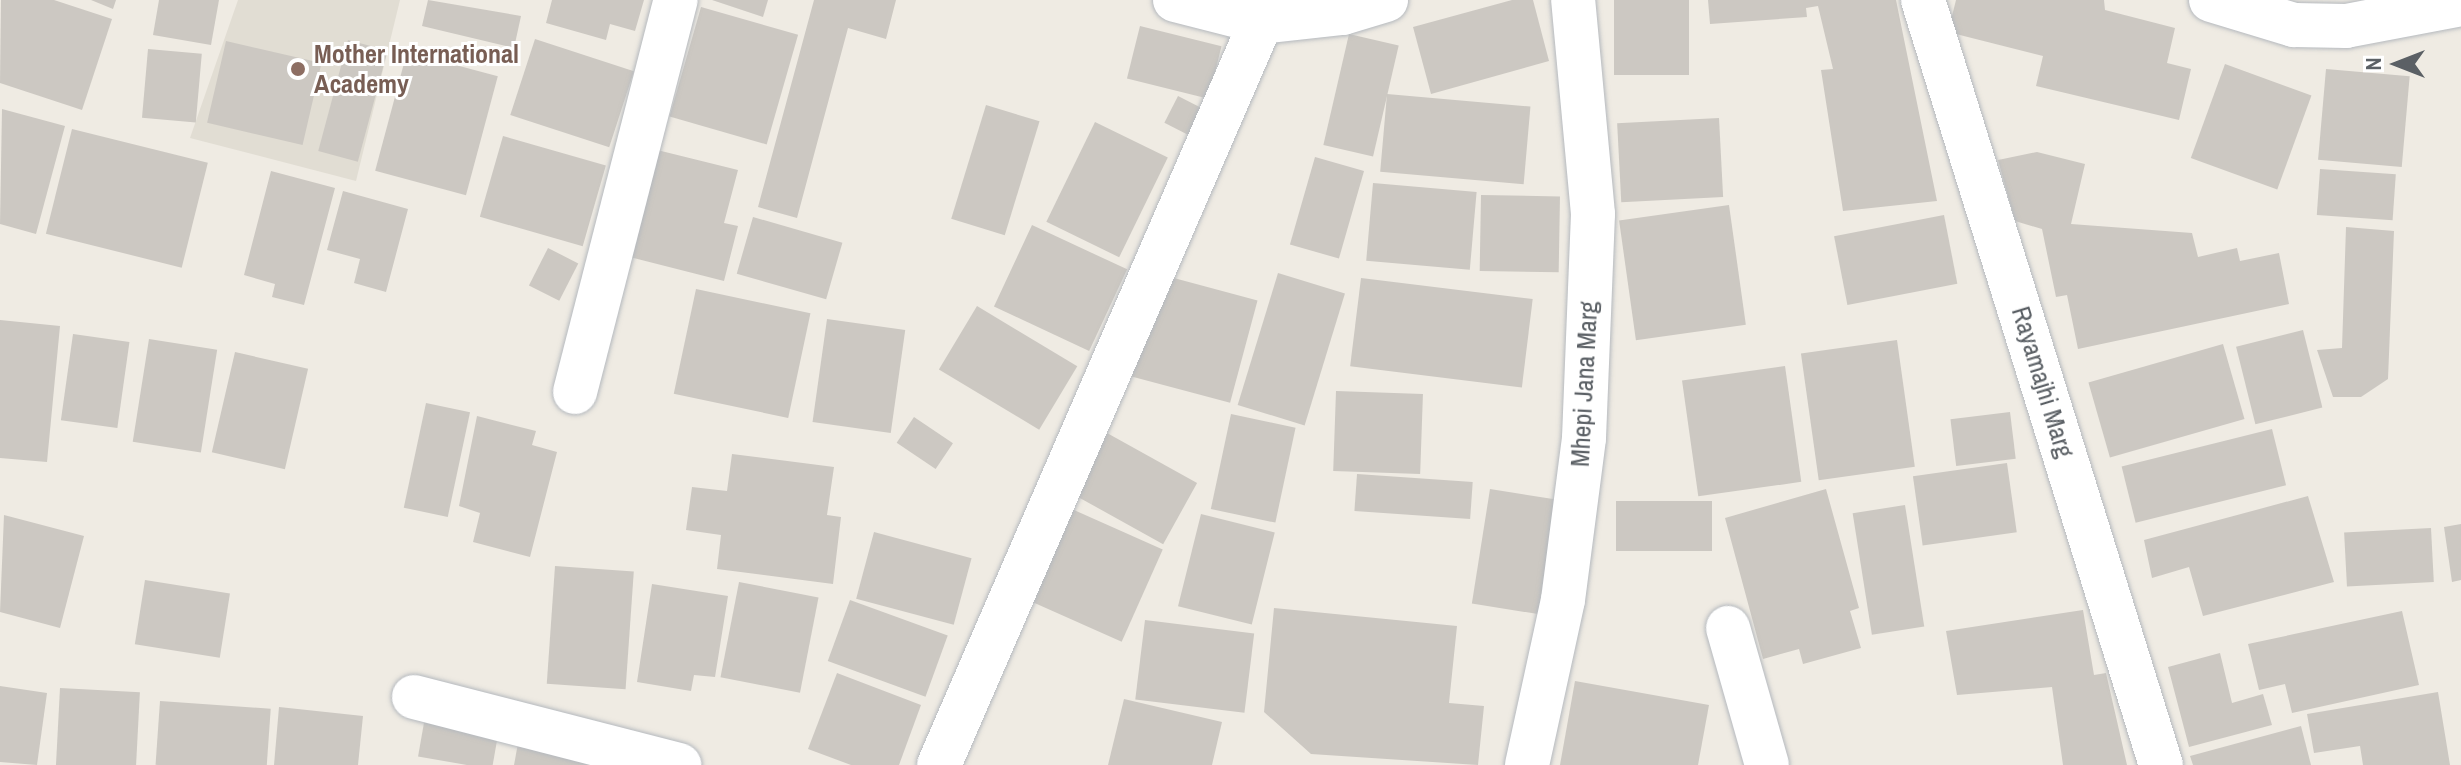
<!DOCTYPE html>
<style>
body{margin:0}
#map{position:relative;width:2461px;height:765px;overflow:hidden;background:#efebe3;font-family:"Archivo Narrow",sans-serif}
div>[style]{position:absolute}
.education>*{inset:0;background:#e1ddd3}
.building>*{inset:0;background:#ccc8c2;transform-origin:0 0}
.roads{filter:drop-shadow(0 0 2px #b5b9be) drop-shadow(0 0 2px #b5b9be)}
.minor>*{height:44px;margin:-22px;padding:0 22px;transform-origin:22px;border-radius:22px;background:#fff}
.dots>*{width:22px;height:22px;translate:-50% -50%;box-sizing:border-box;border:4px solid #fff;border-radius:50%}
span{translate:-50% -50%;white-space:nowrap;text-align:center;line-height:1.15;-webkit-text-stroke:6px #fff;paint-order:stroke}
.education-label{font-size:26px;color:#785e54;font-weight:700}
.left{translate:0 -50%;text-align:left}
.street-label{font-size:26px;color:#5b6065}
.north{position:absolute;left:2357px;top:24px;width:80px;height:80px;-webkit-text-stroke:6px #fff;paint-order:stroke;rotate:270deg;font-size:22px;font-weight:700;line-height:32px;text-align:center;color:#5b6065}
.north::after{content:'';display:block;margin:auto;width:28px;height:36px;background:#5b6065;clip-path:polygon(50% 0,100% 100%,50% 72%,0 100%)}
</style>
<div id="map">
<div class="education">
<i style="clip-path:polygon(238px 0,400px 0,356px 181px,190px 138px)"></i>
</div>
<div class="building">
<i style="clip-path:polygon(1px 0,54px 0,112px 19px,82px 110px,0 83px)"></i>
<i style="clip-path:polygon(91px 0,116px 0,113px 9px)"></i>
<i style="clip-path:polygon(159px 0,219px 0,211px 45px,153px 35px)"></i>
<i style="clip-path:polygon(428px 0,521px 16px,514px 48px,422px 26px)"></i>
<i style="clip-path:polygon(552px 0,644px 0,635px 31px,610px 24px,606px 40px,546px 23px)"></i>
<i style="clip-path:polygon(712px 0,768px 0,763px 17px)"></i>
<i style="clip-path:polygon(814px 0,896px 0,886px 39px,848px 28px,797px 218px,758px 207px)"></i>
<i style="clip-path:polygon(1512px 0,1533px 0,1549px 61px,1431px 94px,1413px 27px)"></i>
<i style="left:1614px;top:0;width:75px;height:75px"></i>
<i style="clip-path:polygon(1708px 0,1896px 0,1937px 201px,1843px 211px,1821px 70px,1833px 69px,1818px 6px,1806px 8px,1807px 17px,1710px 24px)"></i>
<i style="clip-path:polygon(1956px 0,2104px 0,2105px 10px,2175px 28px,2167px 63px,2191px 69px,2179px 120px,2036px 86px,2043px 56px,1948px 32px)"></i>
<i style="left:701px;top:7px;width:101px;height:114px;rotate:16deg"></i>
<i style="left:1140px;top:26px;width:84px;height:54px;rotate:14deg"></i>
<i style="left:1349px;top:34px;width:51px;height:114px;rotate:13deg"></i>
<i style="left:535px;top:39px;width:104px;height:80px;rotate:18deg"></i>
<i style="left:348px;top:40px;width:41px;height:115px;rotate:15deg"></i>
<i style="left:226px;top:41px;width:98px;height:84px;rotate:13deg"></i>
<i style="left:148px;top:49px;width:54px;height:69px;rotate:5deg"></i>
<i style="left:407px;top:52px;width:94px;height:123px;rotate:15deg"></i>
<i style="left:2225px;top:64px;width:92px;height:100px;rotate:20deg"></i>
<i style="left:2326px;top:69px;width:84px;height:91px;rotate:5deg"></i>
<i style="left:1387px;top:94px;width:144px;height:78px;rotate:5deg"></i>
<i style="left:1178px;top:96px;width:33px;height:30px;rotate:27deg"></i>
<i style="left:986px;top:105px;width:56px;height:119px;rotate:17deg"></i>
<i style="clip-path:polygon(2px 109px,65px 126px,36px 234px,0 224px)"></i>
<i style="left:1719px;top:118px;width:79px;height:102px;rotate:87deg"></i>
<i style="left:1095px;top:122px;width:81px;height:111px;rotate:26deg"></i>
<i style="left:72px;top:129px;width:140px;height:108px;rotate:14deg"></i>
<i style="left:503px;top:136px;width:107px;height:84px;rotate:16deg"></i>
<i style="clip-path:polygon(641px 146px,738px 170px,724px 223px,738px 226px,724px 281px,614px 253px)"></i>
<i style="clip-path:polygon(2037px 152px,2085px 164px,2071px 224px,2192px 233px,2198px 257px,2237px 248px,2240px 261px,2279px 253px,2289px 304px,2078px 349px,2067px 295px,2056px 297px,2042px 229px,2015px 221px,1998px 160px)"></i>
<i style="left:1315px;top:157px;width:51px;height:91px;rotate:16deg"></i>
<i style="left:2320px;top:169px;width:76px;height:46px;rotate:4deg"></i>
<i style="clip-path:polygon(271px 171px,335px 188px,304px 305px,272px 297px,275px 284px,244px 275px)"></i>
<i style="left:1373px;top:183px;width:104px;height:78px;rotate:5deg"></i>
<i style="clip-path:polygon(343px 191px,408px 209px,386px 292px,354px 283px,360px 259px,327px 250px)"></i>
<i style="left:1481px;top:195px;width:79px;height:76px;rotate:1deg"></i>
<i style="left:1729px;top:205px;width:121px;height:111px;rotate:82deg"></i>
<i style="left:1944px;top:215px;width:70px;height:112px;rotate:79deg"></i>
<i style="left:753px;top:217px;width:93px;height:59px;rotate:16deg"></i>
<i style="left:1032px;top:225px;width:105px;height:90px;rotate:25deg"></i>
<i style="clip-path:polygon(2346px 227px,2394px 231px,2388px 379px,2361px 397px,2333px 397px,2317px 350px,2342px 348px)"></i>
<i style="left:548px;top:248px;width:34px;height:42px;rotate:27deg"></i>
<i style="left:1278px;top:273px;width:70px;height:138px;rotate:17deg"></i>
<i style="left:1159px;top:274px;width:102px;height:106px;rotate:15deg"></i>
<i style="left:1361px;top:278px;width:173px;height:89px;rotate:7deg"></i>
<i style="left:696px;top:289px;width:117px;height:107px;rotate:12deg"></i>
<i style="left:977px;top:306px;width:117px;height:74px;rotate:31deg"></i>
<i style="left:827px;top:319px;width:79px;height:104px;rotate:8deg"></i>
<i style="clip-path:polygon(0 320px,60px 326px,47px 462px,0 458px)"></i>
<i style="left:2303px;top:330px;width:80px;height:69px;rotate:76deg"></i>
<i style="left:73px;top:334px;width:57px;height:87px;rotate:8deg"></i>
<i style="left:149px;top:339px;width:69px;height:104px;rotate:9deg"></i>
<i style="left:1897px;top:340px;width:128px;height:97px;rotate:82deg"></i>
<i style="left:2223px;top:344px;width:78px;height:140px;rotate:74deg"></i>
<i style="left:235px;top:352px;width:75px;height:103px;rotate:13deg"></i>
<i style="left:1785px;top:366px;width:117px;height:104px;rotate:82deg"></i>
<i style="left:1336px;top:391px;width:87px;height:80px;rotate:2deg"></i>
<i style="left:426px;top:403px;width:45px;height:107px;rotate:12deg"></i>
<i style="left:2010px;top:412px;width:47px;height:60px;rotate:83deg"></i>
<i style="left:1231px;top:414px;width:66px;height:97px;rotate:12deg"></i>
<i style="clip-path:polygon(477px 416px,536px 431px,532px 445px,557px 452px,530px 557px,473px 542px,480px 513px,459px 506px)"></i>
<i style="left:914px;top:417px;width:47px;height:31px;rotate:34deg"></i>
<i style="left:2272px;top:429px;width:58px;height:155px;rotate:76deg"></i>
<i style="left:1107px;top:433px;width:103px;height:70px;rotate:29deg"></i>
<i style="clip-path:polygon(732px 454px,834px 467px,827px 515px,841px 517px,833px 584px,717px 569px,721px 535px,686px 530px,692px 487px,727px 491px)"></i>
<i style="left:2007px;top:463px;width:70px;height:95px;rotate:82deg"></i>
<i style="left:1357px;top:474px;width:116px;height:37px;rotate:4deg"></i>
<i style="left:1490px;top:489px;width:67px;height:116px;rotate:9deg"></i>
<i style="clip-path:polygon(1826px 489px,1859px 608px,1850px 611px,1861px 648px,1803px 664px,1799px 649px,1763px 659px,1725px 518px)"></i>
<i style="clip-path:polygon(2308px 496px,2334px 582px,2203px 616px,2189px 567px,2152px 578px,2144px 540px)"></i>
<i style="left:1712px;top:501px;width:50px;height:96px;rotate:90deg"></i>
<i style="left:1905px;top:505px;width:123px;height:53px;rotate:81deg"></i>
<i style="left:1065px;top:506px;width:107px;height:101px;rotate:24deg"></i>
<i style="left:1201px;top:514px;width:76px;height:95px;rotate:14deg"></i>
<i style="clip-path:polygon(4px 515px,84px 536px,60px 628px,0 612px)"></i>
<i style="clip-path:polygon(2461px 524px,2461px 580px,2452px 582px,2444px 527px)"></i>
<i style="left:2431px;top:528px;width:54px;height:87px;rotate:87deg"></i>
<i style="left:874px;top:532px;width:101px;height:69px;rotate:15deg"></i>
<i style="left:555px;top:566px;width:79px;height:118px;rotate:4deg"></i>
<i style="left:145px;top:580px;width:86px;height:65px;rotate:9deg"></i>
<i style="left:739px;top:582px;width:81px;height:97px;rotate:11deg"></i>
<i style="clip-path:polygon(652px 584px,728px 596px,715px 677px,694px 675px,691px 691px,637px 682px)"></i>
<i style="left:850px;top:600px;width:104px;height:65px;rotate:20deg"></i>
<i style="clip-path:polygon(1274px 608px,1457px 626px,1449px 703px,1484px 706px,1478px 765px,1311px 754px,1264px 712px)"></i>
<i style="clip-path:polygon(2083px 610px,2094px 675px,2106px 673px,2127px 765px,2063px 765px,2052px 687px,1957px 695px,1946px 631px)"></i>
<i style="clip-path:polygon(2402px 611px,2419px 685px,2292px 713px,2285px 684px,2259px 690px,2248px 644px)"></i>
<i style="left:1145px;top:620px;width:110px;height:80px;rotate:7deg"></i>
<i style="clip-path:polygon(2220px 653px,2232px 703px,2263px 694px,2272px 725px,2189px 747px,2168px 667px)"></i>
<i style="clip-path:polygon(837px 673px,921px 705px,899px 765px,851px 765px,808px 749px)"></i>
<i style="clip-path:polygon(1575px 681px,1709px 705px,1698px 765px,1560px 765px)"></i>
<i style="clip-path:polygon(0 686px,47px 693px,37px 765px,0 762px)"></i>
<i style="left:60px;top:688px;width:80px;height:77px;rotate:3deg"></i>
<i style="clip-path:polygon(2438px 692px,2450px 765px,2363px 765px,2360px 746px,2314px 753px,2307px 714px)"></i>
<i style="clip-path:polygon(1124px 699px,1222px 722px,1212px 765px,1108px 765px)"></i>
<i style="left:160px;top:701px;width:111px;height:64px;rotate:4deg"></i>
<i style="clip-path:polygon(279px 707px,363px 716px,358px 765px,274px 765px)"></i>
<i style="left:425px;top:717px;width:75px;height:40px;rotate:10deg"></i>
<i style="clip-path:polygon(2301px 726px,2311px 765px,2193px 765px,2190px 756px)"></i>
<i style="clip-path:polygon(519px 738px,591px 754px,589px 765px,514px 765px)"></i>
</div>
<div class="roads">
<div class="minor">
<i style="left:1175px;top:0;width:89px;rotate:14.3deg"></i>
<i style="left:1261px;top:22px;width:82px;rotate:-6.3deg"></i>
<i style="left:1343px;top:13px;width:45px;rotate:-16.8deg"></i>
<i style="left:1923px;top:0;width:801px;rotate:72.72deg"></i>
<i style="left:2211px;top:0;width:87px;rotate:16.8deg"></i>
<i style="left:2294px;top:25px;width:52px;rotate:1.1deg"></i>
<i style="left:2346px;top:26px;width:117px;rotate:-10.8deg"></i>
<i style="left:575px;top:392px;width:405px;rotate:-75.6deg"></i>
<i style="left:1728px;top:628px;width:142px;rotate:74.1deg"></i>
<i style="left:414px;top:697px;width:274px;rotate:14.4deg"></i>
<i style="left:939px;top:765px;width:810px;rotate:-66.57deg"></i>
<i style="left:1527px;top:765px;width:169px;rotate:-77.7deg"></i>
<i style="left:1563px;top:600px;width:163px;rotate:-82.6deg"></i>
<i style="left:1584px;top:438px;width:224px;rotate:-87.7deg"></i>
<i style="left:1593px;top:214px;width:215px;rotate:-95.3deg"></i>
</div>
</div>
<div class="dots">
<i style="left:298px;top:69px;background:#8d6e63"></i>
</div>
<div class="education-label">
<span class="left" style="left:314px;top:69px">Mother International<br>Academy</span>
</div>
<div class="street-label">
<span style="left:2043px;top:382px;rotate:73deg">Rayamajhi Marg</span>
<span style="left:1584px;top:384px;rotate:-87deg">Mhepi Jana Marg</span>
</div>
<div class="north">N</div>
</div>
